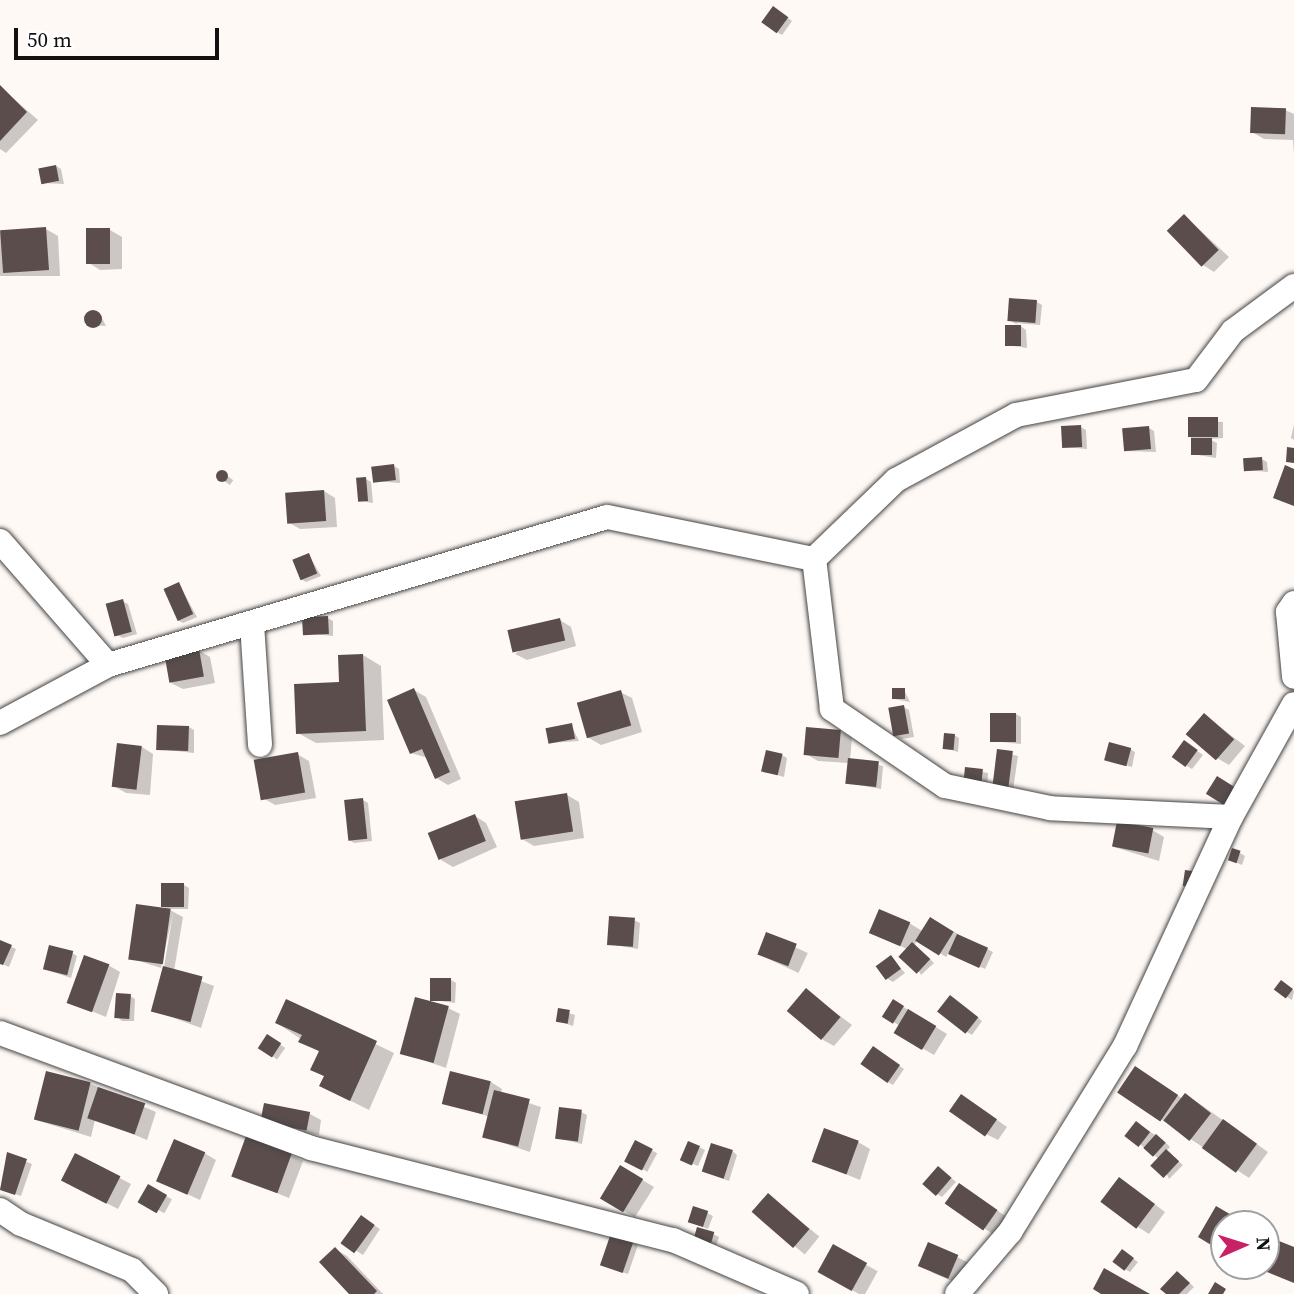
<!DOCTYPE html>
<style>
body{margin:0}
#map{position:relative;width:1294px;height:1294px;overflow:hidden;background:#fff9f5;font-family:"Source Serif 4",serif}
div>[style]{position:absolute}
.shadow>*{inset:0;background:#0003;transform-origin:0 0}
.building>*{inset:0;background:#5a4d4c;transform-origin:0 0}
.round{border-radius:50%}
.roads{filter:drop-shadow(0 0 2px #444) drop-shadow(0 0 2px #444)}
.street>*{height:24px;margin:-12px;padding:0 12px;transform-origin:12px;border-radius:12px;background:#fff}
span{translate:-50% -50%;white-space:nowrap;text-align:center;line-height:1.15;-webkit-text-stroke:7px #fff;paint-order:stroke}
.north{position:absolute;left:1210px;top:1210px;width:70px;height:70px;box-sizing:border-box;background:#fff;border:2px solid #a0a0a0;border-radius:50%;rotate:87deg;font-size:19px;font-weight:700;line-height:28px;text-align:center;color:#111}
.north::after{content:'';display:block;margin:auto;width:24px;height:32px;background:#c82165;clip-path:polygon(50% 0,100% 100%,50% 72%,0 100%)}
.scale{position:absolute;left:14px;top:28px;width:205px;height:32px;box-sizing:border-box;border:4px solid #111;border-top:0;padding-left:9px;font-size:21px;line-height:24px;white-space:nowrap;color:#111;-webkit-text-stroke:5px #fff;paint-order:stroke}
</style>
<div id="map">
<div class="shadow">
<i style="clip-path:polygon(779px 12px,792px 21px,782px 35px,777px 32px)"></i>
<i style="clip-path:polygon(0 87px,38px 120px,6px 153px,0 149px)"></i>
<i style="clip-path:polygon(1285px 110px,1294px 114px,1294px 155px,1293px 140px,1264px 139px,1252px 132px)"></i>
<i style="clip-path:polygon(56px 166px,61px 169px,64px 184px,42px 183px)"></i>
<i style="clip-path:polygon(1185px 216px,1229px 257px,1214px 272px,1203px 265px)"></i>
<i style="clip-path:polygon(46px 229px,58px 236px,60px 276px,0 276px,0 232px)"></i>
<i style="clip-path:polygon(110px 230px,122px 237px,122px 269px,100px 270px,89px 263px)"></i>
<i style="clip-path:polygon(1037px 302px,1042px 305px,1040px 325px,1016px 323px,1026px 330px,1027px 348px,1007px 345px,1020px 326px,1009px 320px)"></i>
<i style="clip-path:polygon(100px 314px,106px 326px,88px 325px,87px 316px)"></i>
<i style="clip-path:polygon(1190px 419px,1223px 422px,1223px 438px,1209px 439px,1217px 443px,1216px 458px,1192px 454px)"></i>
<i style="clip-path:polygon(1294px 424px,1294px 440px,1291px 438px)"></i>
<i style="clip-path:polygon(1081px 427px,1086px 430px,1087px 449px,1064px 447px)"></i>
<i style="clip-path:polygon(1149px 428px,1154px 431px,1156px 452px,1125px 451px)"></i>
<i style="clip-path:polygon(1262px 459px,1267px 462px,1268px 472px,1245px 470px)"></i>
<i style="clip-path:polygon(394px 466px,399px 469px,400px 483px,373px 481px)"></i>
<i style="left:222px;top:472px;width:14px;height:6px;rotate:36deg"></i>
<i style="clip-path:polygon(366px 479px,371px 482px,373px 503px,359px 501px)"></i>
<i style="clip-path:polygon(324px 491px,335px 498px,337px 527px,300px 529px,288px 522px)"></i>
<i style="clip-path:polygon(309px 555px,321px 576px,306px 582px,301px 579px)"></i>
<i style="clip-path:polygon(179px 584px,197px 617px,183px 623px,177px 620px)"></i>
<i style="clip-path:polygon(122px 601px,128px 604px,137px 634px,123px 638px,117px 635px)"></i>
<i style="clip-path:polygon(328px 618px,333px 621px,333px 636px,304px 633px)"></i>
<i style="clip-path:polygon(560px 620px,571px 627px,576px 646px,527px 660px,515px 654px)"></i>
<i style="clip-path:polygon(198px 650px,210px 657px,215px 683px,183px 689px,171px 683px)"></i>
<i style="clip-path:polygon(363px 655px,381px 666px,384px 740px,316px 743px,298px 733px)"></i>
<i style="clip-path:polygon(414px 690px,426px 697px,461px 779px,448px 785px,436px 778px,428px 758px,411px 753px)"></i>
<i style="clip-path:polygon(904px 690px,910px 702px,894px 699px)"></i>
<i style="clip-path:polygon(620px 692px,632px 698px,642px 732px,601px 745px,589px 738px)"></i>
<i style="clip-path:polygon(903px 707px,909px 710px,914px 737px,901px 739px,896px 736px)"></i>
<i style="clip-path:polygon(1016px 714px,1021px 717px,1021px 744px,992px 741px)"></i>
<i style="clip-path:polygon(1204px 715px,1245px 746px,1229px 765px,1217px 758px)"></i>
<i style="clip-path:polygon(571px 725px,579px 741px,550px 743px)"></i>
<i style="clip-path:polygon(189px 727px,194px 730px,194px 753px,159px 749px)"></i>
<i style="clip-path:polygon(840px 731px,852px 738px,850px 760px,883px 766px,881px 789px,848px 783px,849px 763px,818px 761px,806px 754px)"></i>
<i style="clip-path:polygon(954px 735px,959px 738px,958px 752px,944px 748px)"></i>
<i style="clip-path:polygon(1189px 745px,1203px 755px,1192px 769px,1187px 766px)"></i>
<i style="clip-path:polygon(142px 747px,153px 754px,150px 795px,126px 793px,114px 786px)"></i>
<i style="clip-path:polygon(1130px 749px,1135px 752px,1132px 767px,1106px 760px)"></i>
<i style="clip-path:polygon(998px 751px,1018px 756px,1013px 790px,999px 788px)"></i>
<i style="clip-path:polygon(297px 754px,309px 761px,316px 798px,275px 805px,263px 798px)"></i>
<i style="clip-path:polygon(782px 755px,787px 758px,784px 777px,763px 771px)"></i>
<i style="clip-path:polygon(967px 769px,988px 773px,987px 788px)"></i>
<i style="clip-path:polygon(567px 795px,579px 802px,584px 838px,534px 846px,522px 839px)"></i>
<i style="clip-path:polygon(363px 800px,368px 803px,372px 841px,354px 843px,349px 840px)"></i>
<i style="clip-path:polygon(475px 816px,486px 823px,497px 847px,453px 867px,441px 860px)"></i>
<i style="clip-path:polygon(1152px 830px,1164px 837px,1159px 861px,1114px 847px)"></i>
<i style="clip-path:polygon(1240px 853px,1245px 856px,1242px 865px,1235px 862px)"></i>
<i style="clip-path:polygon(184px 885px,189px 888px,188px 909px,168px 909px,183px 917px,174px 971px,214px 986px,201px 1028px,152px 1010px,163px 973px,173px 913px,161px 968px,130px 958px,169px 910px,162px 906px)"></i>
<i style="clip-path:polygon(634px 920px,640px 923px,638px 949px,609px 944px)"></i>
<i style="clip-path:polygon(931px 920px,993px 952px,985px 969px,949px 952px,946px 957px,917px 939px,915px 945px,934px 963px,921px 975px,907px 949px,871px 933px,909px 923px,924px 932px)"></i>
<i style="left:767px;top:934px;width:45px;height:22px;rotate:25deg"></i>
<i style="clip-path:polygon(0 942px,16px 949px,9px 967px,0 963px)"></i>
<i style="clip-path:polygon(72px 953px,77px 956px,71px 978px,44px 969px)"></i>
<i style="clip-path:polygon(891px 958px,905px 973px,893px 982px,888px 979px)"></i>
<i style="clip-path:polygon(108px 965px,120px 972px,106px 1017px,71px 1003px)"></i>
<i style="clip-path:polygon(451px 980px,456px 983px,455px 1003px,432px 1000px)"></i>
<i style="clip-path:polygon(1282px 983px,1294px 991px,1292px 1000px,1287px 997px)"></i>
<i style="clip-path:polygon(806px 990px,852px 1025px,834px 1046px,823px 1040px)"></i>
<i style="clip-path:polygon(130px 996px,135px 999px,134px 1021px,122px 1021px,117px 1017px)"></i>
<i style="clip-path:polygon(955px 1000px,982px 1021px,972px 1035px,967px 1032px)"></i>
<i style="clip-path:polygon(287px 1001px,394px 1053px,369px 1110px,321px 1086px,325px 1077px,312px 1069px,320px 1052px,277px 1023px)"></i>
<i style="clip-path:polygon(894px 1001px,947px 1034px,934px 1055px,896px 1033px,900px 1026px,884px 1016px)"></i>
<i style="clip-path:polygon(448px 1008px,460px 1014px,446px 1068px,403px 1053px)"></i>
<i style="clip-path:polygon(559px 1010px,575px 1015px,573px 1026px,558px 1021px)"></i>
<i style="left:268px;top:1036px;width:21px;height:14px;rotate:35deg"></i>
<i style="clip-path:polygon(878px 1051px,904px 1069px,893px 1085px,888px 1082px)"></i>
<i style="clip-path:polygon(47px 1073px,91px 1084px,156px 1112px,147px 1140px,99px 1120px,95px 1120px,91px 1137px,36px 1120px)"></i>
<i style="clip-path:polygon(1147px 1075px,1183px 1099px,1186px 1095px,1197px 1102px,1268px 1152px,1249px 1178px,1120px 1092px)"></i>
<i style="clip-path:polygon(491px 1082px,502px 1089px,501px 1094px,541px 1107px,530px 1152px,485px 1137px,490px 1117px,445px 1103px)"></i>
<i style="clip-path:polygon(973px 1103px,1007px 1127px,998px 1140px,986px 1134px)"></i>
<i style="clip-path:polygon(581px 1112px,587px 1115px,582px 1144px,556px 1138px)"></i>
<i style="clip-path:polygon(310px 1114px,321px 1120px,319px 1135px,275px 1128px)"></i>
<i style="clip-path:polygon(1142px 1127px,1162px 1139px,1170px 1147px,1166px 1151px,1183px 1165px,1169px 1179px,1159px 1159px,1128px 1135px)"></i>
<i style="left:636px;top:1142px;width:24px;height:21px;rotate:28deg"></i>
<i style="clip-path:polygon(858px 1142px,870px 1149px,860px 1180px,814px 1161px)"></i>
<i style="clip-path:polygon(699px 1147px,705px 1150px,698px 1166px,688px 1162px)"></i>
<i style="clip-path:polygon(732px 1151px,737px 1155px,729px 1181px,704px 1172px)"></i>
<i style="clip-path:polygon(204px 1153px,216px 1160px,200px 1200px,159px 1181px)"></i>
<i style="clip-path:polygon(8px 1155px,32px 1164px,21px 1196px,0 1189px)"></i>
<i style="clip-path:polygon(76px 1155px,131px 1184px,118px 1209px,75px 1187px)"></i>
<i style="clip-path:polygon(291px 1155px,303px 1161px,289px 1198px,233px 1175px)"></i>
<i style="clip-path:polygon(621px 1167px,654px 1187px,635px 1217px,624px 1211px)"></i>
<i style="clip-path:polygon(943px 1171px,956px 1182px,942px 1197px,937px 1194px)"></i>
<i style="clip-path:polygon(1131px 1186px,1165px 1212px,1149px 1234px,1138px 1227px)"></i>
<i style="left:149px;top:1187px;width:26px;height:16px;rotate:28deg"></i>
<i style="clip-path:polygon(971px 1192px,1008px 1218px,996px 1236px,985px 1229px)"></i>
<i style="left:768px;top:1195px;width:66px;height:23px;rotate:39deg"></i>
<i style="clip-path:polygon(1217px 1208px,1244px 1224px,1224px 1224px,1224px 1251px,1200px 1237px)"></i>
<i style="clip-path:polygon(707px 1213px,713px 1216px,708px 1229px,695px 1224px)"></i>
<i style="clip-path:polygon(366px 1220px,380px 1229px,363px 1255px,344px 1243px)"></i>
<i style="clip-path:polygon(713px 1234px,719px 1237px,716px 1246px,701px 1242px)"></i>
<i style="clip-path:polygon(633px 1242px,638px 1245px,628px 1274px,607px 1267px)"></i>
<i style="left:834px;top:1247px;width:50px;height:29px;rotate:29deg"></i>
<i style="clip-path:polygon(335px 1249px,347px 1256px,383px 1294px,352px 1294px)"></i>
<i style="clip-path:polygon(1127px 1254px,1138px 1262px,1130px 1272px,1125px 1269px)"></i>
<i style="clip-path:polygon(957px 1257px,969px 1263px,959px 1284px,931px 1272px)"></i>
<i style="clip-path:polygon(1183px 1277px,1194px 1287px,1187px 1294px,1168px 1294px)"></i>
</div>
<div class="building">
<i style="left:773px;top:6px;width:19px;height:20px;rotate:36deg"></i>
<i style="clip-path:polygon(0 85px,27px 112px,0 141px)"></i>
<i style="left:1251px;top:107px;width:35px;height:26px;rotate:2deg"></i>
<i style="left:56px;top:165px;width:16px;height:18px;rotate:79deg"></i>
<i style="left:1184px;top:214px;width:50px;height:24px;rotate:46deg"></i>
<i style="left:46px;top:227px;width:43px;height:46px;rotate:86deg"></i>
<i style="left:86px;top:228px;width:24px;height:36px"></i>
<i style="left:1009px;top:298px;width:28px;height:23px;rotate:4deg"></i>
<i class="round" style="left:84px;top:310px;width:18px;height:18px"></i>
<i style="left:1005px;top:325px;width:16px;height:21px"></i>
<i style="left:1188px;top:417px;width:30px;height:20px"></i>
<i style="left:1081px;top:425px;width:22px;height:20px;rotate:87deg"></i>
<i style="left:1149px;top:426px;width:23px;height:27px;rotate:85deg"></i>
<i style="left:1191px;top:438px;width:21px;height:17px"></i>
<i style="clip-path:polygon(1287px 447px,1294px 448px,1294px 463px,1286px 462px)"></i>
<i style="left:1262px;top:457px;width:13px;height:19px;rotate:86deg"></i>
<i style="left:394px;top:464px;width:16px;height:23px;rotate:83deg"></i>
<i style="clip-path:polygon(1285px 465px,1294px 469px,1294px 506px,1273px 498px)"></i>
<i class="round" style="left:216px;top:470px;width:12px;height:12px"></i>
<i style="left:366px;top:477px;width:24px;height:10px;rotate:85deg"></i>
<i style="left:324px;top:490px;width:31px;height:39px;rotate:86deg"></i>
<i style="left:309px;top:553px;width:22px;height:18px;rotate:68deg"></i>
<i style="left:179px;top:582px;width:35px;height:17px;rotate:66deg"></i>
<i style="left:123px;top:599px;width:34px;height:18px;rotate:75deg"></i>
<i style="left:328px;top:616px;width:18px;height:26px;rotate:87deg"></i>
<i style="left:560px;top:618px;width:23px;height:54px;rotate:77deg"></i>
<i style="left:199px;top:649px;width:28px;height:35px;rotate:80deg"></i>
<i style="clip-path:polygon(363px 654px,366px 731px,296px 734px,294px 684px,339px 682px,338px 655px)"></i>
<i style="clip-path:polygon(414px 688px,450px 772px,435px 779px,422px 749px,410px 754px,387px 700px)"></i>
<i style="left:905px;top:688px;width:11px;height:13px;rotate:90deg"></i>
<i style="left:621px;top:690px;width:37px;height:46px;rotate:74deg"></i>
<i style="left:904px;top:705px;width:29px;height:16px;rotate:80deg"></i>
<i style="left:990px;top:713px;width:26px;height:29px"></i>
<i style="left:1204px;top:713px;width:40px;height:28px;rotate:41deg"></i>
<i style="left:572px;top:723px;width:16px;height:27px;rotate:79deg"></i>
<i style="left:157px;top:725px;width:32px;height:25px;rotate:2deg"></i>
<i style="left:806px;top:727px;width:35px;height:28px;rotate:5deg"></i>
<i style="left:944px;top:733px;width:11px;height:16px;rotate:5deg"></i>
<i style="left:1184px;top:740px;width:17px;height:21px;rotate:36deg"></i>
<i style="left:1109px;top:742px;width:23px;height:19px;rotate:15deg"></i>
<i style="left:117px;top:743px;width:25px;height:44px;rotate:7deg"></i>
<i style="left:997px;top:749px;width:16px;height:37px;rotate:7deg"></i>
<i style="left:766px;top:750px;width:17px;height:22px;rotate:13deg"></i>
<i style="left:298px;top:752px;width:41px;height:45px;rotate:80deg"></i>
<i style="left:848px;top:758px;width:31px;height:26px;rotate:6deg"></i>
<i style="left:965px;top:767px;width:18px;height:17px;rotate:6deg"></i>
<i style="left:1217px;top:776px;width:22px;height:21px;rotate:32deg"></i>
<i style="left:567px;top:793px;width:39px;height:53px;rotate:81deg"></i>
<i style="left:363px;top:798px;width:41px;height:19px;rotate:84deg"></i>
<i style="left:475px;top:814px;width:29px;height:51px;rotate:68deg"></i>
<i style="left:1117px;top:821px;width:37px;height:26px;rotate:11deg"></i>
<i style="left:1232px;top:848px;width:9px;height:13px;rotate:18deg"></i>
<i style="left:1185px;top:870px;width:14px;height:16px;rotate:8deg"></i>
<i style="left:161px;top:883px;width:23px;height:24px"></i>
<i style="left:136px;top:904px;width:35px;height:56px;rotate:8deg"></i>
<i style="left:879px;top:909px;width:34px;height:26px;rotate:23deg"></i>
<i style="left:609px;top:916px;width:26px;height:29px;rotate:4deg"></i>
<i style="left:930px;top:917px;width:28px;height:28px;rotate:32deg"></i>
<i style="left:766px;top:932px;width:33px;height:24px;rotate:21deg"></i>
<i style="left:957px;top:934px;width:34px;height:22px;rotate:24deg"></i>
<i style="clip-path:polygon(0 940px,12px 945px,3px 965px,0 964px)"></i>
<i style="left:912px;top:942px;width:25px;height:20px;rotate:43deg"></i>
<i style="left:49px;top:945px;width:25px;height:25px;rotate:14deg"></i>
<i style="left:84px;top:955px;width:27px;height:51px;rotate:20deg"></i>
<i style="left:891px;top:955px;width:17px;height:19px;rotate:54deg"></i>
<i style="left:163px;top:966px;width:41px;height:47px;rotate:15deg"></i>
<i style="left:430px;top:978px;width:21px;height:23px"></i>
<i style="left:1281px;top:980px;width:15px;height:12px;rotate:37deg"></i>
<i style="left:806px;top:988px;width:45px;height:30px;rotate:40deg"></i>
<i style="left:116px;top:993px;width:15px;height:25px;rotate:4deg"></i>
<i style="left:950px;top:995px;width:36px;height:21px;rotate:38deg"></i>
<i style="left:415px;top:997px;width:35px;height:59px;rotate:15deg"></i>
<i style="clip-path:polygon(286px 999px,377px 1041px,350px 1101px,319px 1086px,324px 1076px,310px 1070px,319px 1051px,298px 1042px,302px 1035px,275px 1023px)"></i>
<i style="left:893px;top:999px;width:13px;height:21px;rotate:32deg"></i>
<i style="left:558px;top:1008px;width:12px;height:14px;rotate:9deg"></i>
<i style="left:908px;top:1009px;width:33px;height:28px;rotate:31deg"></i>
<i style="left:267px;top:1034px;width:17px;height:17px;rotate:33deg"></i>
<i style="left:873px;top:1046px;width:33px;height:22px;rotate:35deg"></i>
<i style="left:1135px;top:1066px;width:52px;height:32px;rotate:34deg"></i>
<i style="left:46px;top:1071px;width:46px;height:50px;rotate:14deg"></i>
<i style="left:450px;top:1071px;width:42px;height:34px;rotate:14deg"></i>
<i style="left:98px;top:1087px;width:50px;height:33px;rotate:19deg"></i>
<i style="left:494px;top:1090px;width:37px;height:49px;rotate:14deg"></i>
<i style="left:1185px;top:1093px;width:33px;height:35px;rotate:38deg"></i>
<i style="left:961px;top:1094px;width:44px;height:21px;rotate:35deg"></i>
<i style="left:264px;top:1103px;width:47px;height:19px;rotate:11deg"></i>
<i style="left:559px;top:1107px;width:23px;height:32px;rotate:7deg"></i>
<i style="left:1223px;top:1119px;width:42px;height:36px;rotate:36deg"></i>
<i style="left:1136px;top:1121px;width:18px;height:19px;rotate:38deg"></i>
<i style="left:824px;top:1128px;width:37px;height:36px;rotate:20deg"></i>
<i style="left:1156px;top:1134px;width:13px;height:19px;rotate:42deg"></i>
<i style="left:246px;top:1136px;width:49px;height:43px;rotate:20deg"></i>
<i style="left:174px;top:1139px;width:34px;height:46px;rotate:23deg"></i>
<i style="left:635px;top:1140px;width:20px;height:24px;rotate:27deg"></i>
<i style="left:688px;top:1141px;width:13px;height:21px;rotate:23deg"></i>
<i style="left:711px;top:1143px;width:23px;height:30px;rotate:18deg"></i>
<i style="left:1166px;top:1149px;width:18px;height:23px;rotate:43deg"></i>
<i style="clip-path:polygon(7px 1152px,27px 1159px,15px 1195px,0 1190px)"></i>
<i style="left:75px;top:1153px;width:51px;height:31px;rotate:27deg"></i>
<i style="left:620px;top:1165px;width:27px;height:39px;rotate:31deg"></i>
<i style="left:938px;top:1166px;width:18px;height:24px;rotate:41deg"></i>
<i style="left:1119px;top:1177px;width:45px;height:31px;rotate:37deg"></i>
<i style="left:959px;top:1183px;width:47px;height:25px;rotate:35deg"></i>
<i style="left:148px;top:1184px;width:22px;height:21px;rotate:30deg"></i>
<i style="left:768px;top:1193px;width:55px;height:25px;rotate:41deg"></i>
<i style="left:693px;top:1206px;width:16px;height:17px;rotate:18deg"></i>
<i style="clip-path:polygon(1216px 1206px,1240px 1220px,1224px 1224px,1221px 1251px,1198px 1237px)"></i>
<i style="left:361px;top:1215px;width:17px;height:35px;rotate:36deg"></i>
<i style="left:697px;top:1227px;width:18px;height:13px;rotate:16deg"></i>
<i style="left:611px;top:1233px;width:24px;height:34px;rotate:19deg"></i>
<i style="clip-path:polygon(1279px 1241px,1294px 1247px,1294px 1283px,1267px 1272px)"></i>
<i style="left:928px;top:1242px;width:33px;height:26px;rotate:23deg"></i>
<i style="left:833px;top:1244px;width:39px;height:32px;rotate:29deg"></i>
<i style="clip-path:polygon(335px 1247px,377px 1291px,374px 1294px,349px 1294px,319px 1262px)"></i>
<i style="left:1122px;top:1249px;width:15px;height:16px;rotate:37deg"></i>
<i style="clip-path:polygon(1104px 1268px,1150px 1294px,1101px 1294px,1093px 1289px)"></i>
<i style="clip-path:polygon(1177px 1271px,1190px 1283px,1179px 1294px,1166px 1294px,1160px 1289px)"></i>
<i style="clip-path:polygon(1215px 1282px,1226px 1289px,1223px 1294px,1208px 1294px)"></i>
</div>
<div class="roads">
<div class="street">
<i style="left:0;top:541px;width:164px;rotate:48.9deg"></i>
<i style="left:1294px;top:603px;width:11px;rotate:124deg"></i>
<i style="left:1288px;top:612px;width:65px;rotate:84.7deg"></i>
<i style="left:252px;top:624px;width:121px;rotate:86.2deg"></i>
<i style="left:0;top:723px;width:123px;rotate:-28.2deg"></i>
<i style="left:108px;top:665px;width:520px;rotate:-16.52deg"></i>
<i style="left:607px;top:517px;width:211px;rotate:11.5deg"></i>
<i style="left:1231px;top:817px;width:129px;rotate:-60.9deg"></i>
<i style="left:0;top:1033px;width:332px;rotate:20.3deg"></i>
<i style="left:311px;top:1148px;width:374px;rotate:14.3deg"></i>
<i style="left:673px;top:1240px;width:135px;rotate:23.5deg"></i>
<i style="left:0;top:1210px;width:25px;rotate:34deg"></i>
<i style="left:21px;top:1224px;width:120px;rotate:22.5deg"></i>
<i style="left:132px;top:1270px;width:34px;rotate:45deg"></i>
<i style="left:957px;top:1294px;width:82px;rotate:-49.5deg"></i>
<i style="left:1010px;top:1232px;width:219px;rotate:-58.3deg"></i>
<i style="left:1125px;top:1046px;width:252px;rotate:-65.2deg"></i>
<i style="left:1231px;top:817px;width:181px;rotate:-177.2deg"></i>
<i style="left:1050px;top:808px;width:107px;rotate:-168.2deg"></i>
<i style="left:945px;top:786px;width:137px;rotate:-145.7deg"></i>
<i style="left:832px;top:709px;width:151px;rotate:-96.8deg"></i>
<i style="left:814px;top:559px;width:114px;rotate:-43.9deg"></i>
<i style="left:896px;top:480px;width:136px;rotate:-28.4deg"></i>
<i style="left:1016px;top:415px;width:183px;rotate:-11deg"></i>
<i style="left:1196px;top:380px;width:61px;rotate:-52.9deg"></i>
<i style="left:1233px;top:331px;width:76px;rotate:-36.4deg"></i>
</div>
</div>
<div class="north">N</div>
<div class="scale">50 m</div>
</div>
